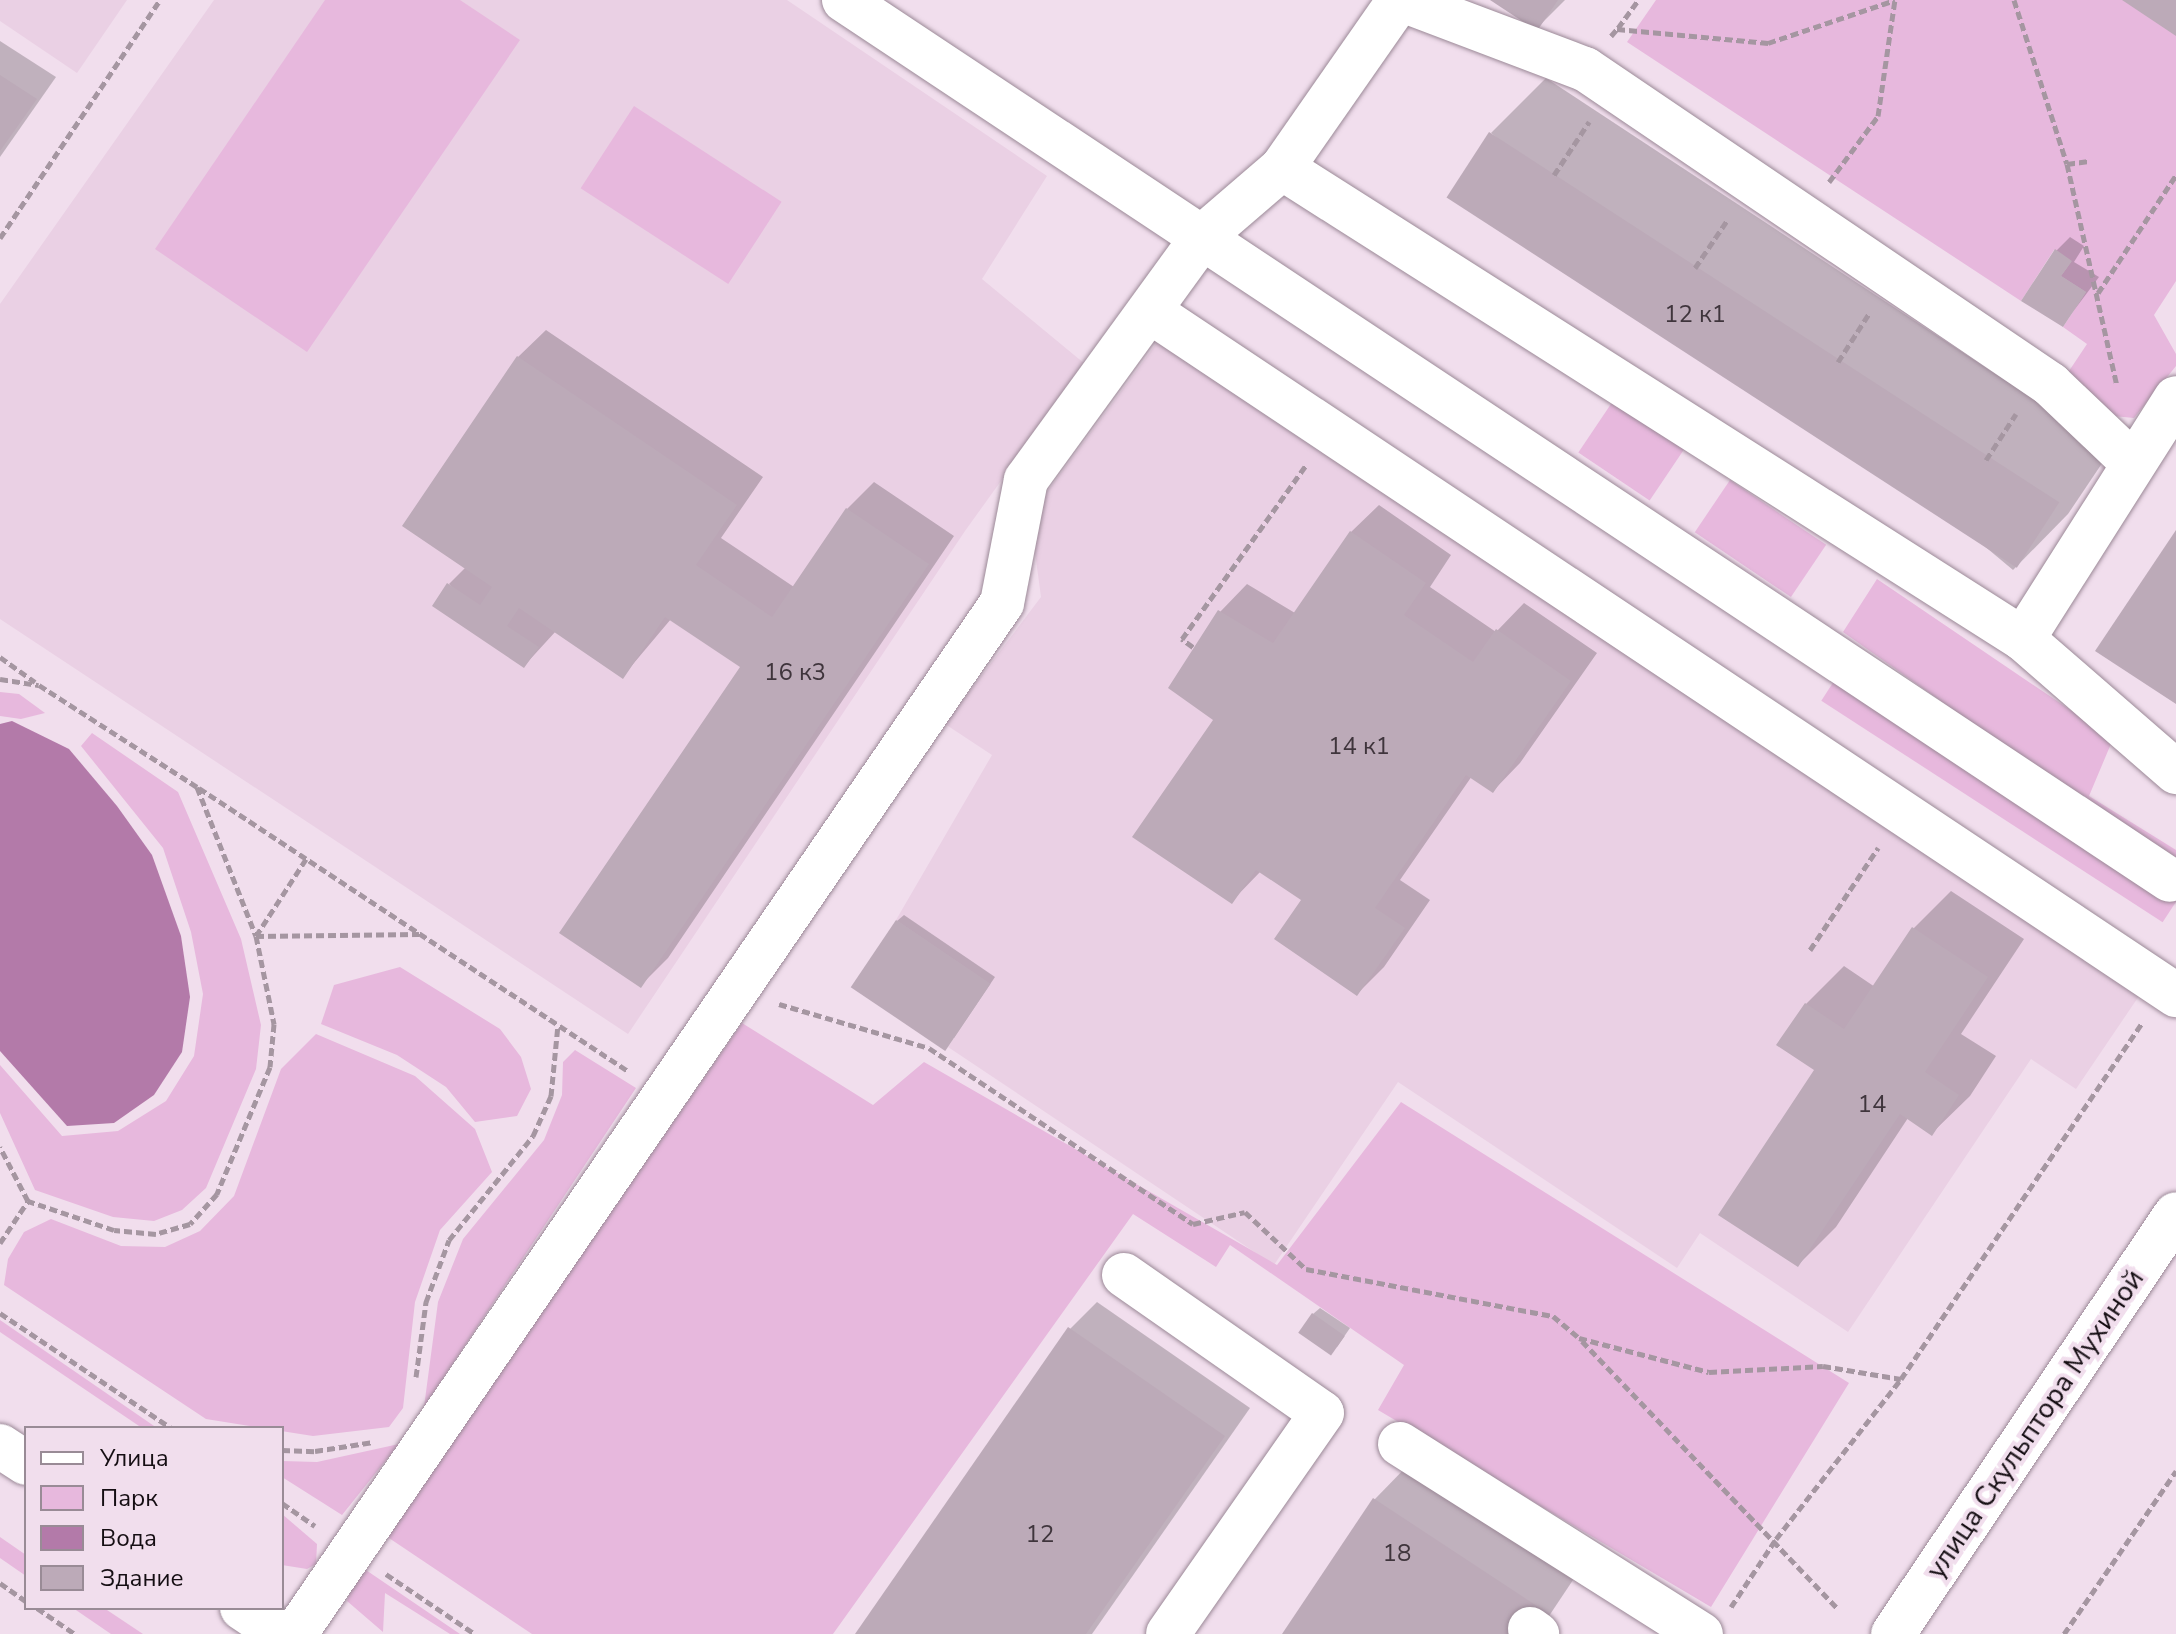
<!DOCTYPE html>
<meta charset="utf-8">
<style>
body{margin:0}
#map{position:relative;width:2176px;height:1634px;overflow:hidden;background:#f1deed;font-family:"Nunito Sans",sans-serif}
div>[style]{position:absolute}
.built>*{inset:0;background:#ead0e4}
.green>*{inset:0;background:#e7b8dd;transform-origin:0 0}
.water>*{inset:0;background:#b37aa9}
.shadow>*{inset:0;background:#0003}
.building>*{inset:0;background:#bcaab8;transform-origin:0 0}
.path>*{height:5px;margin-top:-2.5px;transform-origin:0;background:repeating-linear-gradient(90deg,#a596a1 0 8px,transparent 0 12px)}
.roads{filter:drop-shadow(0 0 2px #9b8997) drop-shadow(0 0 2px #9b8997)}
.minor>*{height:44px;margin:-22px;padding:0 22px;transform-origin:22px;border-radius:22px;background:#fff}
span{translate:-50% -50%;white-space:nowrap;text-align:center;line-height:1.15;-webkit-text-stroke:8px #f1deed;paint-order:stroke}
.number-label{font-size:24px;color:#3f353c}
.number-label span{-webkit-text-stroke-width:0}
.street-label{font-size:28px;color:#150e13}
.legend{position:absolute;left:24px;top:1426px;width:260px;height:184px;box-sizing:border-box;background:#f1deed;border:2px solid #998b96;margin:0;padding:10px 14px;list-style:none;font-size:24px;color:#150e13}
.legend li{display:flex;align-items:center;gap:16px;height:40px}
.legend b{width:40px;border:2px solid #998b96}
</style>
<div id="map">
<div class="built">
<i style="clip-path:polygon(0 0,127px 0,77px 73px,0 21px)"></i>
<i style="clip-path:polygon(214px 0,787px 0,1047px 176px,982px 279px,1085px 364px,965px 531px,628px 1034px,0 619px,0 304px)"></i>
<i style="clip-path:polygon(1159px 340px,2139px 996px,2076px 1089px,2031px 1059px,1848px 1332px,1700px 1233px,1677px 1268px,1398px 1082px,1274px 1265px,948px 1047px,990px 984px,896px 920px,992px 755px,945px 724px,1041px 597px,1030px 515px)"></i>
</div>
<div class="green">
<i style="clip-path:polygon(325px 0,460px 0,520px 40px,307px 352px,155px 249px)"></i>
<i style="clip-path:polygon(1656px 0,2176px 0,2176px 281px,2154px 315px,2176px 354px,2176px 366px,2134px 418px,2103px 415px,2063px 380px,2087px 344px,2063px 327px,2086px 292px,2061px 276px,2071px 262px,2054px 250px,2021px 301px,1627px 42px)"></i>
<i style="left:634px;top:106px;width:176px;height:98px;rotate:33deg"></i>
<i style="left:1613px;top:401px;width:86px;height:62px;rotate:34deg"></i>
<i style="left:1730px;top:480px;width:116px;height:63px;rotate:34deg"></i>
<i style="clip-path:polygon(1877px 579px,2113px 739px,2089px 796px,2176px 850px,2176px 867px,1843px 632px)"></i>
<i style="left:1836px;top:678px;width:407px;height:27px;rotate:33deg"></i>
<i style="clip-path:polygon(0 692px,19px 694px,45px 713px,21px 719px,0 716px)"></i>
<i style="clip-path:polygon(92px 733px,178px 792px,241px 939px,261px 1025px,256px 1069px,206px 1188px,182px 1210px,154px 1221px,113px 1217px,35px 1190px,0 1113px,0 1065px,62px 1136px,118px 1131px,166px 1101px,194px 1056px,203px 994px,191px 932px,163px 848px,81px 746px)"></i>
<i style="clip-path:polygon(400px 967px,500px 1029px,521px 1057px,531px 1089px,517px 1116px,475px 1122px,446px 1087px,397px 1055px,321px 1024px,334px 985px)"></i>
<i style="clip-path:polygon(742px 1023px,873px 1105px,924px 1062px,1277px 1265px,1401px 1102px,1849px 1383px,1711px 1607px,1378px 1410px,1404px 1365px,1230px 1245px,1216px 1267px,1133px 1214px,833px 1634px,532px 1634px,386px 1536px)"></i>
<i style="clip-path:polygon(316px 1034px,415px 1076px,475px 1129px,492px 1172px,440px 1230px,415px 1302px,403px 1408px,389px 1427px,313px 1436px,206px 1419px,4px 1285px,8px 1259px,24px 1232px,51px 1219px,121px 1246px,165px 1247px,200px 1231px,234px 1196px,281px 1069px)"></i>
<i style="clip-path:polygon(575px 1050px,636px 1088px,424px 1407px,438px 1302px,463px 1239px,544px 1140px,562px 1095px,563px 1062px)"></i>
<i style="clip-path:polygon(0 1320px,157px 1428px,142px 1428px,0 1332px)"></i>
<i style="clip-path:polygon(399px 1444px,342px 1515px,282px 1477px,282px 1461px,317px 1462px)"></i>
<i style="clip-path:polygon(282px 1514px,317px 1544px,316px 1564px,307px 1569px,282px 1565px)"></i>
<i style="clip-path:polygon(0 1537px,26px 1555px,26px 1576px,0 1558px)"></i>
<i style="clip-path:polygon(360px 1566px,460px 1634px,450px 1634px,385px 1593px,383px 1632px,347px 1601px)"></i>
<i style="clip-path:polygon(73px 1608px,104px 1608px,143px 1634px,111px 1634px)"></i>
</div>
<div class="water">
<i style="clip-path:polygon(12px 721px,69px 749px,117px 806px,152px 855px,181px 936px,190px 997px,182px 1052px,154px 1095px,114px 1123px,67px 1126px,0 1051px,0 724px)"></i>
</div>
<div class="shadow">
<i style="clip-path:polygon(1494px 0,1565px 0,1536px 29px)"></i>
<i style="clip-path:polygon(0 41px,56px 77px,0 157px)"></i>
<i style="clip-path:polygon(1546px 78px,2111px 450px,2068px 514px,2013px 570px,1491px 133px)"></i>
<i style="clip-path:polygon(2070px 237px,2084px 246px,2074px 262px,2099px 277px,2063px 325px,2056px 251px)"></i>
<i style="clip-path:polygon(546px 330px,763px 477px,721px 538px,794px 587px,847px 509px,874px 482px,954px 536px,668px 958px,641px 985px,742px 667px,671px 619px,623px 676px,556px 631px,524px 666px,449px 584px,466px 567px,518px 357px)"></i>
<i style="clip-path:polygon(1379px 505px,1451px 555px,1430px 587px,1496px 632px,1524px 603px,1597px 653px,1520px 763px,1493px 791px,1472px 776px,1400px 880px,1430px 900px,1384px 967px,1357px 994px,1304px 899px,1261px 871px,1231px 902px,1215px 720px,1220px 612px,1247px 584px,1295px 613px,1351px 532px)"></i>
<i style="clip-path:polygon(1951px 891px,2024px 939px,1961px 1034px,1996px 1056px,1970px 1096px,1932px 1133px,1908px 1118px,1836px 1227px,1798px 1265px,1817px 1069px,1806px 1004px,1844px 966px,1875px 987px,1914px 928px)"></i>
<i style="clip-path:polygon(904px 915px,995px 977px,954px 1038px,897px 921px)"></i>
<i style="clip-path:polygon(1097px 1302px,1250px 1408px,1092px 1634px,857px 1634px,1070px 1329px)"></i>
<i style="clip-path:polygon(1320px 1308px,1350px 1328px,1337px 1347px,1313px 1314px)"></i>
<i style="clip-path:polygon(1412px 1461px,1579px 1571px,1537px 1634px,1284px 1634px,1375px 1499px)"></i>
</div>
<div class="building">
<i style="clip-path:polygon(1490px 0,1558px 0,1537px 31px)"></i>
<i style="clip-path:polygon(2122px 0,2176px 0,2176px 36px)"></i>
<i style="clip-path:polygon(0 75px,37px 99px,0 151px)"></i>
<i style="left:1489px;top:132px;width:680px;height:78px;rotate:33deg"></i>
<i style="clip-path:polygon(2055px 249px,2072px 261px,2061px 276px,2086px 292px,2063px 327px,2021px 301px)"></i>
<i style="clip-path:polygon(517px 356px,737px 505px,696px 565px,772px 617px,846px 508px,929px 564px,641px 988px,559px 933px,740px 667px,665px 617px,623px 679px,519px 608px,507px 626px,539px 647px,524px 668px,432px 606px,447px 583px,480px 605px,492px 587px,402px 526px)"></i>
<i style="clip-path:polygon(2176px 530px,2176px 704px,2095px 651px)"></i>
<i style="clip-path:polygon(1350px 531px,1426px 583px,1404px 615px,1473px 662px,1496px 629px,1571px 681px,1493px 793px,1466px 775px,1375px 908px,1405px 928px,1357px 996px,1274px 939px,1301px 900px,1256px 870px,1232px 904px,1132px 837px,1213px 720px,1168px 688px,1218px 610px,1273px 643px)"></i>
<i style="left:896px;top:920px;width:114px;height:81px;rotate:34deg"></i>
<i style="clip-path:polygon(1912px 927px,1988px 977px,1925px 1072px,1959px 1095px,1932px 1136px,1900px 1114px,1798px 1267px,1718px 1215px,1814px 1070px,1776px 1045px,1805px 1003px,1844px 1029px)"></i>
<i style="left:1312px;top:1313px;width:40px;height:24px;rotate:35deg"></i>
<i style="clip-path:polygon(1068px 1327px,1225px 1436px,1086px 1634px,855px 1634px)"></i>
<i style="clip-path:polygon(1373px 1498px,1543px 1610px,1527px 1634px,1282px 1634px)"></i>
</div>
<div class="path">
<i style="left:2014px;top:0;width:172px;rotate:72.1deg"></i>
<i style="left:2067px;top:164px;width:227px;rotate:77.3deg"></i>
<i style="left:1618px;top:28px;width:34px;rotate:-54deg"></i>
<i style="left:1611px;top:36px;width:9px;rotate:-49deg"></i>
<i style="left:1617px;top:29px;width:152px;rotate:5.3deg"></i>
<i style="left:1768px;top:43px;width:134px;rotate:-18.7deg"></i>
<i style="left:2067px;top:164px;width:22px;rotate:-8deg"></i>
<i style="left:1554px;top:175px;width:64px;rotate:-56.6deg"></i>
<i style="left:1829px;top:182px;width:82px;rotate:-53.4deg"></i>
<i style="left:1878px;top:116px;width:117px;rotate:-81.7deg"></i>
<i style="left:0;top:238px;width:287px;rotate:-56.1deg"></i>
<i style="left:1695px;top:268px;width:59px;rotate:-56deg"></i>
<i style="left:2098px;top:293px;width:141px;rotate:-56.5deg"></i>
<i style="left:1838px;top:362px;width:59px;rotate:-57.4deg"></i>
<i style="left:1986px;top:460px;width:55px;rotate:-56.9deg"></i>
<i style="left:1193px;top:647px;width:14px;rotate:-144deg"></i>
<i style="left:1182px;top:639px;width:214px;rotate:-54.5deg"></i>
<i style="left:0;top:657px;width:43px;rotate:35.5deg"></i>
<i style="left:0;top:679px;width:39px;rotate:9deg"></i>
<i style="left:39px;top:685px;width:188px;rotate:32.8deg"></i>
<i style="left:197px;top:787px;width:160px;rotate:68.4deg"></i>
<i style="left:256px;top:936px;width:90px;rotate:78.4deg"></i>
<i style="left:274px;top:1024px;width:43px;rotate:95.3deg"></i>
<i style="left:270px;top:1067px;width:138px;rotate:112.7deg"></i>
<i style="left:217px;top:1194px;width:40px;rotate:132deg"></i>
<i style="left:190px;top:1224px;width:35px;rotate:164deg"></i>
<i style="left:156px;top:1234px;width:42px;rotate:-174.6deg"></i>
<i style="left:114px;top:1230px;width:91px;rotate:-161.4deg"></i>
<i style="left:28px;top:1201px;width:61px;rotate:-117.4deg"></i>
<i style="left:199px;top:788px;width:514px;rotate:33.41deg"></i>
<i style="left:306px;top:859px;width:92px;rotate:123deg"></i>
<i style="left:256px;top:936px;width:163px;rotate:-0.7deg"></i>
<i style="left:1810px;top:950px;width:123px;rotate:-56.3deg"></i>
<i style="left:779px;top:1004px;width:156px;rotate:16.3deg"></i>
<i style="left:929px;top:1048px;width:317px;rotate:33.7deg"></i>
<i style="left:1193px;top:1224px;width:53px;rotate:-13deg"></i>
<i style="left:1245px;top:1212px;width:83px;rotate:43.1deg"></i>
<i style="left:1306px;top:1269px;width:251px;rotate:10.8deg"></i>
<i style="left:1553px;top:1316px;width:34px;rotate:40deg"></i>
<i style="left:1579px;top:1338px;width:134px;rotate:14.7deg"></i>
<i style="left:1709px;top:1372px;width:114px;rotate:-3deg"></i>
<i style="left:1823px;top:1366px;width:79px;rotate:9.5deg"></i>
<i style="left:0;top:1243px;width:50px;rotate:-56.3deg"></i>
<i style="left:0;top:1313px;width:206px;rotate:33.9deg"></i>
<i style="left:1582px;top:1341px;width:371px;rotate:46.3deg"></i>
<i style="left:416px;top:1377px;width:76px;rotate:-82.4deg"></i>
<i style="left:426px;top:1302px;width:66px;rotate:-69.6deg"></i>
<i style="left:449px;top:1240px;width:134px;rotate:-51.1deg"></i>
<i style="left:533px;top:1136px;width:44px;rotate:-65.8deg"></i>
<i style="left:551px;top:1096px;width:71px;rotate:-84.4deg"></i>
<i style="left:282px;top:1450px;width:33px;rotate:2deg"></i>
<i style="left:315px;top:1451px;width:59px;rotate:-8.8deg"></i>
<i style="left:282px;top:1503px;width:40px;rotate:34.9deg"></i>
<i style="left:386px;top:1574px;width:107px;rotate:34deg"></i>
<i style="left:0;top:1583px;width:32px;rotate:35deg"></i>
<i style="left:1731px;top:1607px;width:82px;rotate:-56.5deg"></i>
<i style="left:1776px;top:1539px;width:203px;rotate:-52deg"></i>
<i style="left:1901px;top:1379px;width:430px;rotate:-55.9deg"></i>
<i style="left:37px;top:1608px;width:46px;rotate:34.4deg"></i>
<i style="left:2064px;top:1634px;width:198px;rotate:-55.5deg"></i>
</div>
<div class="roads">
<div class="minor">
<i style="left:844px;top:0;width:1591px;rotate:33.57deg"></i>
<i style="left:1402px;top:0;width:196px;rotate:20.7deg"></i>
<i style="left:1585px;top:69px;width:562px;rotate:34.11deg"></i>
<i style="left:2050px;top:384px;width:115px;rotate:43.6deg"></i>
<i style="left:1282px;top:168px;width:878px;rotate:32.44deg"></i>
<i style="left:2023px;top:639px;width:203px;rotate:41deg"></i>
<i style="left:1151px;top:312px;width:1232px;rotate:33.68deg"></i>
<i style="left:2023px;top:639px;width:285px;rotate:-57.6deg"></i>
<i style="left:1124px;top:1275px;width:241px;rotate:34.9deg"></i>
<i style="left:1322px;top:1413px;width:269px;rotate:124.9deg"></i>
<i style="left:1400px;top:1444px;width:356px;rotate:32.3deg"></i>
<i style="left:0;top:1446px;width:31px;rotate:33deg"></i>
<i style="left:242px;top:1608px;width:47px;rotate:33.7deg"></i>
<i style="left:1530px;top:1629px;width:9px;rotate:36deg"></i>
<i style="left:295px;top:1634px;width:1250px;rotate:-55.56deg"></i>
<i style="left:1002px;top:603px;width:125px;rotate:-79deg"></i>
<i style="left:1026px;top:480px;width:301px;rotate:-54deg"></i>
<i style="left:1203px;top:236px;width:104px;rotate:-40.7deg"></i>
<i style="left:1282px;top:168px;width:205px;rotate:-55.1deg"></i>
<i style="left:1893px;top:1634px;width:506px;rotate:-56.03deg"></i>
</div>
</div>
<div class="number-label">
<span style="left:1695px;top:315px">12 к1</span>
<span style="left:795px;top:673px">16 к3</span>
<span style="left:1359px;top:747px">14 к1</span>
<span style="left:1872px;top:1105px">14</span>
<span style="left:1040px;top:1535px">12</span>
<span style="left:1397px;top:1554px">18</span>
</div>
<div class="street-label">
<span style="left:2035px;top:1424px;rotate:-56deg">улица Скульптора Мухиной</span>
</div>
<ul class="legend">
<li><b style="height:10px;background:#fff"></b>Улица</li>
<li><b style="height:22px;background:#e7b8dd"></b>Парк</li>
<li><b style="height:22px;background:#b37aa9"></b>Вода</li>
<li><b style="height:22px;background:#bcaab8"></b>Здание</li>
</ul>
</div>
